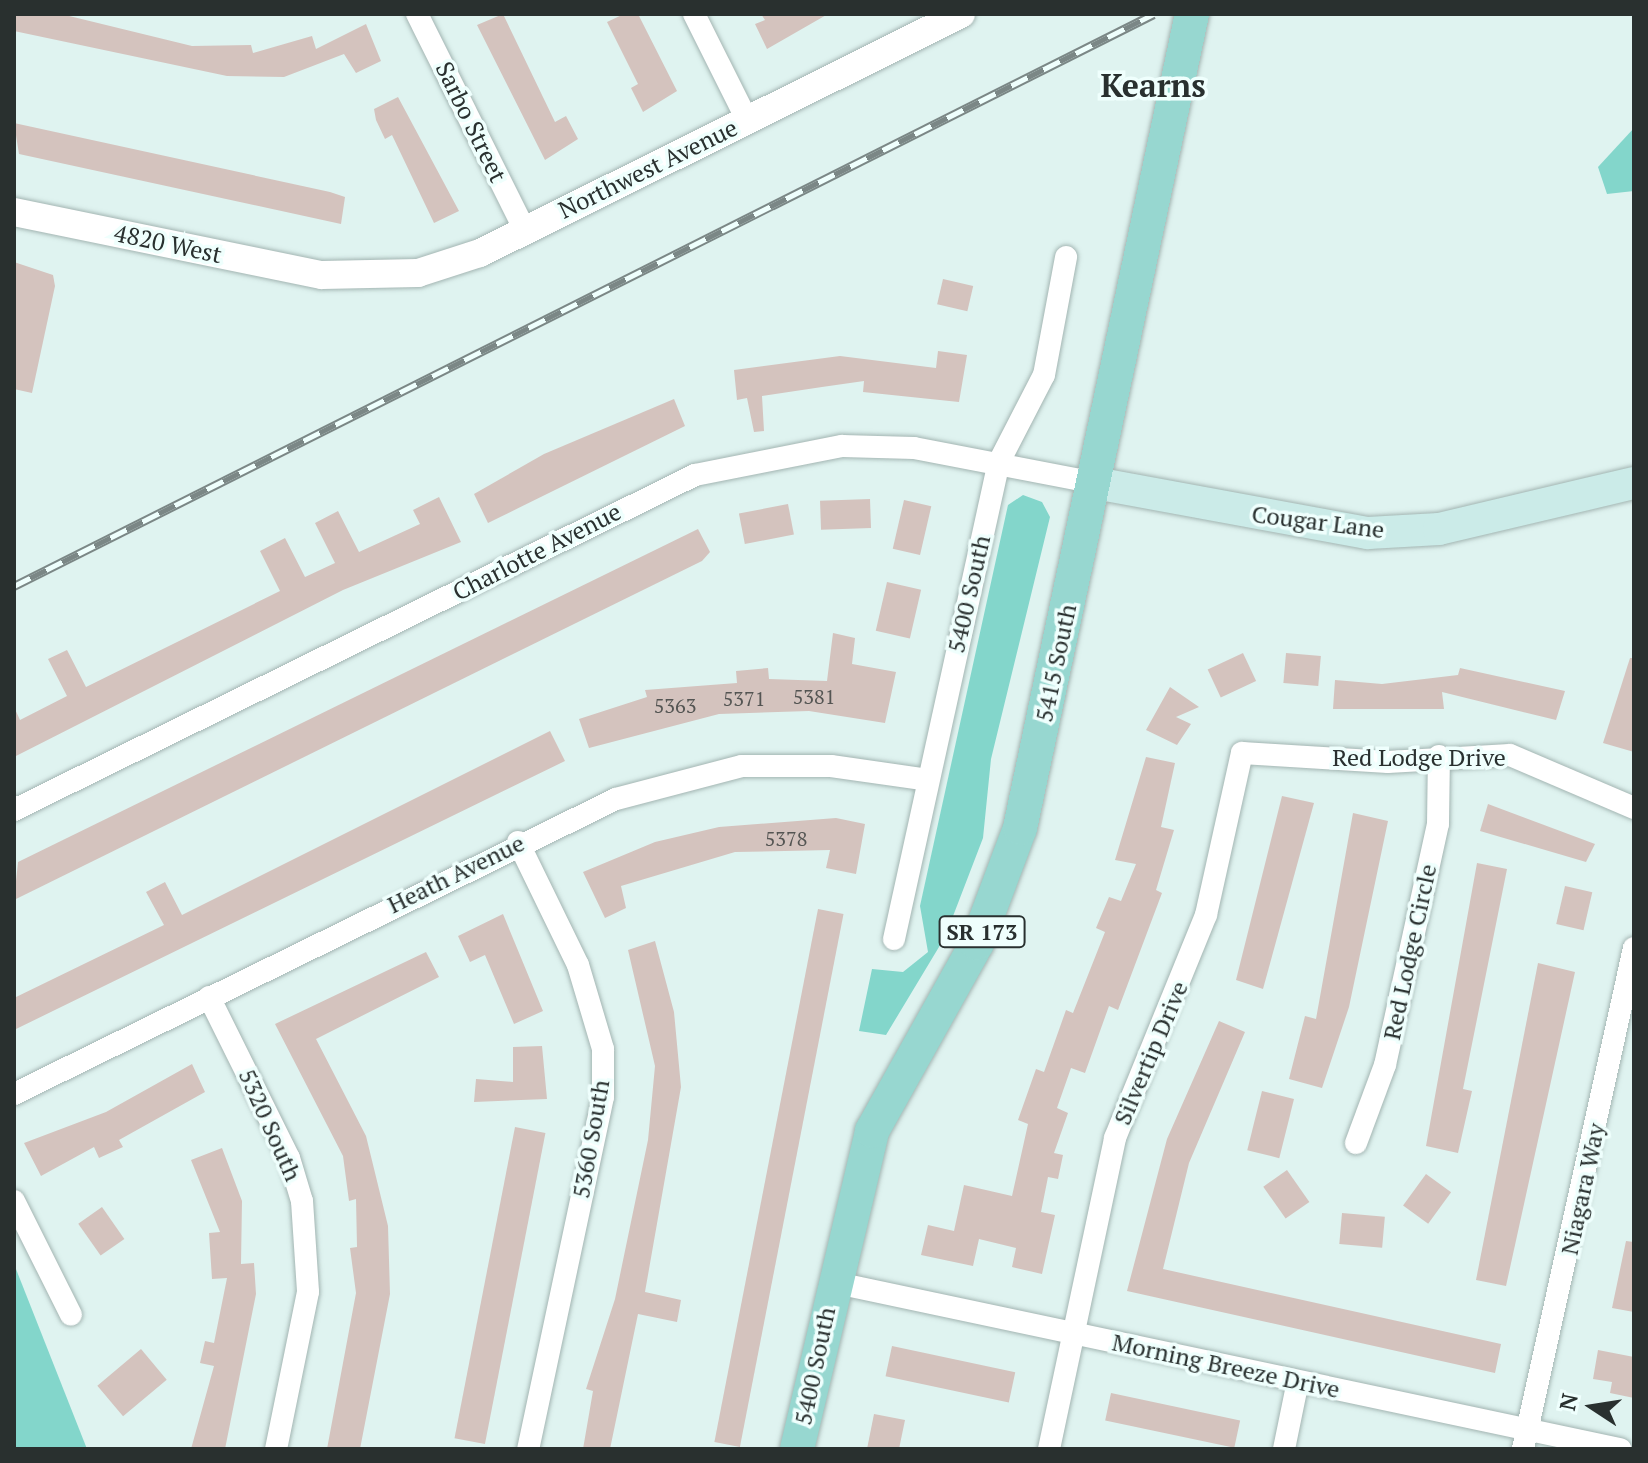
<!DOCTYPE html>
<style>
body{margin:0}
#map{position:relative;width:1648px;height:1463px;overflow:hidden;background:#dff3f0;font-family:"PT Serif",serif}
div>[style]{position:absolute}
.green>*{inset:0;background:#83d6cb}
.building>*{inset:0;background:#d4c3be;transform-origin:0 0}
.roads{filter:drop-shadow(0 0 2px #a3b5b2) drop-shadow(0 0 2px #a3b5b2)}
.minor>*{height:22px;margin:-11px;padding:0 11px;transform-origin:11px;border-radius:11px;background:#fff}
.tertiary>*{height:28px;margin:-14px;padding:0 14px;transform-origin:14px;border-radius:14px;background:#fff}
.secondary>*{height:32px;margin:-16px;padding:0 16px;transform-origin:16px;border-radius:16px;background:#cbebe8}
.primary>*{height:34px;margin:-17px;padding:0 17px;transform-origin:17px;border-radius:17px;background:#97d7d0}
.rail>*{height:9px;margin-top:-4.5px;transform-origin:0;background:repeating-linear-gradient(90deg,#effffd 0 18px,#7b8786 0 36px);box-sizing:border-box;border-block:2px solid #7b8786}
span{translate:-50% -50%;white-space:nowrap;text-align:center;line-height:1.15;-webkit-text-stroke:7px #effffd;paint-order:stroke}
.number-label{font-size:20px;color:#545553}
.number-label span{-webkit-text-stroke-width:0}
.shield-label span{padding:2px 6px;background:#effffd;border:2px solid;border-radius:6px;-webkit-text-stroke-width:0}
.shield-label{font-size:22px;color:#29302f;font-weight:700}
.street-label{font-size:24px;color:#29302f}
.district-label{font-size:32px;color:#29302f;font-weight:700}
.frame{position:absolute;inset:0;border:16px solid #29302f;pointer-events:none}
.north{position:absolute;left:1552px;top:1367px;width:80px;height:80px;-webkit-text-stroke:6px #effffd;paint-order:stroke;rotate:282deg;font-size:22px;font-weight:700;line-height:32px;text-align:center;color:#29302f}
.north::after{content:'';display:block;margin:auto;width:28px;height:36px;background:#29302f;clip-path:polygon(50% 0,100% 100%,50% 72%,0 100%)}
</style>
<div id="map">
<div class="green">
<i style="clip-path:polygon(1634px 128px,1634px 191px,1607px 194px,1598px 167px)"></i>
<i style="clip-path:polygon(1023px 495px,1042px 502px,1050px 517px,991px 759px,983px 838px,945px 937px,886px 1035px,859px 1031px,872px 969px,903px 972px,928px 952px,920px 906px,1008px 505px)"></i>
<i style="clip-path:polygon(14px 1264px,87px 1449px,14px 1449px)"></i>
</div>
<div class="building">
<i style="clip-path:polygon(14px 14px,61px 14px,192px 46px,251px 45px,253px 53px,312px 36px,316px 49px,366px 24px,381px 61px,356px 73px,344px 54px,284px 77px,227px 76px,14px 31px)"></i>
<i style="clip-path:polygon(503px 14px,555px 122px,566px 116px,578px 139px,545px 160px,477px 25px)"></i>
<i style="clip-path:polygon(624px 14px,638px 14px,677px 91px,643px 112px,631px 88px,638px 84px,607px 22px)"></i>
<i style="clip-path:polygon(761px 14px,828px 14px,767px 49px,755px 24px,765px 20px)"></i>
<i style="clip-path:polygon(398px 97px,459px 211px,434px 223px,392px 135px,385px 139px,376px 120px,374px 109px)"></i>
<i style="clip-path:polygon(14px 123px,330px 192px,345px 197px,341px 224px,19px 154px)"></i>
<i style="clip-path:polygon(14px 262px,53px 275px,55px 286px,32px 393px,14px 389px)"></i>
<i style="left:943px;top:279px;width:31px;height:26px;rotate:13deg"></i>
<i style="clip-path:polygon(938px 351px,967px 355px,959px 402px,863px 392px,864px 381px,822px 387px,762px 396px,764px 431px,754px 432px,747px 398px,737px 400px,734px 370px,840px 356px,936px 368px)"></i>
<i style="clip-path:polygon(674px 399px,685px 426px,488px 523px,474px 494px,544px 454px)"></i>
<i style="clip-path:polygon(439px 497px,461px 542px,343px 590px,14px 757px,14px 707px,20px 720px,67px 696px,48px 659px,67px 650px,86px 687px,280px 591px,260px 551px,285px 538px,305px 577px,335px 563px,315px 523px,338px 511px,359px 552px,420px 524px,413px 510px)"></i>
<i style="left:870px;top:499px;width:29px;height:50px;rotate:88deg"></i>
<i style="left:904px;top:500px;width:28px;height:50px;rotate:13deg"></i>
<i style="left:788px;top:504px;width:31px;height:50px;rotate:79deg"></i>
<i style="clip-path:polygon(698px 529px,710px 552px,702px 561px,14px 900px,18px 862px)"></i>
<i style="left:887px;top:582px;width:35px;height:50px;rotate:13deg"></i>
<i style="clip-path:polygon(833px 633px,855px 638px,852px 664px,896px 672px,885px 723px,809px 711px,719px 714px,589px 748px,579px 719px,647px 697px,645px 690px,737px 683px,736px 671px,768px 668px,769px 679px,827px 681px)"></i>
<i style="left:1243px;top:653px;width:31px;height:39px;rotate:65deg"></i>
<i style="left:1286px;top:653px;width:35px;height:30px;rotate:5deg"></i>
<i style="clip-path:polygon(1630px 658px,1634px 658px,1634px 752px,1603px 743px)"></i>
<i style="clip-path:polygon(1460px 668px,1565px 691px,1556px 720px,1442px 692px,1444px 709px,1333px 709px,1335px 680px,1382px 684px,1458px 675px)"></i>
<i style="clip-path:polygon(1170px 687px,1199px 707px,1176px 717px,1191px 724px,1177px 745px,1146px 730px)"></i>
<i style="clip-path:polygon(550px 731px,565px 761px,14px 1030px,14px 998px,164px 925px,146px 892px,165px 882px,182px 915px)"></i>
<i style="clip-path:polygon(1146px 757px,1175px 763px,1161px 827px,1174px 830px,1156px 890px,1162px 893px,1118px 1010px,1109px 1006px,1085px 1073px,1071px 1068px,1057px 1108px,1068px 1113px,1054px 1153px,1063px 1155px,1058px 1179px,1048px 1177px,1041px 1212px,1055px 1215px,1042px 1274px,1012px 1267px,1016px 1248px,979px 1239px,973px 1266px,921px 1255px,928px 1225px,954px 1231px,964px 1185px,1012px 1196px,1028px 1124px,1018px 1120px,1036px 1069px,1044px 1072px,1066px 1010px,1073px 1013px,1105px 932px,1096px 928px,1109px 897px,1121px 901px,1136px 864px,1115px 860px)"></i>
<i style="clip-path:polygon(1282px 796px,1314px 803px,1263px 989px,1236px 980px)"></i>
<i style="clip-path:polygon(1488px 804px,1595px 844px,1586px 862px,1480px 831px)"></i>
<i style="clip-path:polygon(1353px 813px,1388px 821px,1349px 1007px,1322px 1088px,1289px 1079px,1305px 1016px,1316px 1019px)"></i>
<i style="clip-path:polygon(836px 818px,865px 824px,856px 874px,826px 868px,830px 850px,735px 852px,621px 886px,626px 908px,605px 918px,583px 872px,655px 842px,719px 827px)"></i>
<i style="clip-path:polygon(1477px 863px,1507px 869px,1463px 1089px,1472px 1091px,1458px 1153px,1426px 1146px)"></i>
<i style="left:1565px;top:886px;width:28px;height:39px;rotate:13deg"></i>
<i style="left:818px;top:909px;width:26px;height:543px;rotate:11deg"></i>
<i style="clip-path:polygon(503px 914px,543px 1011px,514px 1024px,485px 955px,470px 962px,458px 936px)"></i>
<i style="clip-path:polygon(655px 941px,674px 1012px,681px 1087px,645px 1292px,681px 1300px,677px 1322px,638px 1314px,610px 1449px,583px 1449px,593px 1391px,586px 1389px,615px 1299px,648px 1140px,655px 1066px,628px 950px)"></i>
<i style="clip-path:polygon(426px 952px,439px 977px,316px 1039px,366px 1136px,388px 1226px,390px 1294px,360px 1449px,327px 1449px,356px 1293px,350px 1248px,357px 1247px,356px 1199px,349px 1201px,343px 1156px,275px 1024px)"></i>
<i style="clip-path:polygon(1538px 963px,1575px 972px,1506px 1286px,1476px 1280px)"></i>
<i style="clip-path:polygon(1219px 1021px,1245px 1032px,1189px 1163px,1163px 1269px,1501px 1344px,1495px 1373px,1127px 1291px,1167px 1139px)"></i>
<i style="clip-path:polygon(542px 1046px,547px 1099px,474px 1102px,476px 1079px,513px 1082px,513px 1047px)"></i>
<i style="clip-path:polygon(192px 1064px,205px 1092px,119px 1140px,123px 1147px,99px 1158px,94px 1147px,41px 1176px,24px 1143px,106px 1112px)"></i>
<i style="left:1262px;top:1091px;width:33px;height:61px;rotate:14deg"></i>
<i style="left:515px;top:1127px;width:31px;height:317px;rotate:11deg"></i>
<i style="clip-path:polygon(222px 1148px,242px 1201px,241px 1264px,254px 1263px,256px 1294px,225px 1449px,191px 1449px,214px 1366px,200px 1363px,205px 1341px,214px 1343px,227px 1278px,212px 1279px,209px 1233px,220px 1232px,191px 1160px)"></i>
<i style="left:1287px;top:1170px;width:39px;height:29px;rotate:55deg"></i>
<i style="left:1426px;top:1174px;width:31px;height:39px;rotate:36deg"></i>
<i style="left:102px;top:1207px;width:39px;height:29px;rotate:55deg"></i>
<i style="left:1342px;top:1213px;width:43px;height:31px;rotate:5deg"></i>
<i style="clip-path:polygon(1626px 1241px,1634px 1242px,1634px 1312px,1612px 1308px)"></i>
<i style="left:892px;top:1346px;width:126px;height:31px;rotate:12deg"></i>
<i style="left:141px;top:1349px;width:40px;height:57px;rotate:50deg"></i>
<i style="clip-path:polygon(1598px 1350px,1634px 1357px,1634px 1398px,1610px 1393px,1612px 1382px,1593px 1379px)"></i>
<i style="left:1111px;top:1393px;width:132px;height:28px;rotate:12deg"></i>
<i style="clip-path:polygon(874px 1414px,905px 1420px,899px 1449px,867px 1449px)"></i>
</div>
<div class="roads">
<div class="minor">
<i style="left:417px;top:14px;width:242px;rotate:63.5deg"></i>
<i style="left:694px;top:14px;width:119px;rotate:63.4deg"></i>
<i style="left:14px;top:810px;width:759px;rotate:-26.19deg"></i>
<i style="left:695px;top:475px;width:150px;rotate:-11.2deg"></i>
<i style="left:842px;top:446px;width:72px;rotate:1.6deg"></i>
<i style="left:914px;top:448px;width:184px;rotate:10.9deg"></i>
<i style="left:518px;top:842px;width:137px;rotate:64deg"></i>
<i style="left:578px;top:965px;width:88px;rotate:73.4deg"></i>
<i style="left:603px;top:1049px;width:48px;rotate:90deg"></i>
<i style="left:603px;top:1097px;width:360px;rotate:102deg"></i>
<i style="left:894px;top:939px;width:488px;rotate:-77.6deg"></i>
<i style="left:999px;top:462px;width:98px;rotate:-62.7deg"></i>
<i style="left:1044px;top:375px;width:120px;rotate:-79.4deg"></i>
<i style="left:209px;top:997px;width:180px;rotate:63.6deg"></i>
<i style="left:289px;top:1158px;width:45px;rotate:73.2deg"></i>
<i style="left:302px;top:1201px;width:91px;rotate:86.2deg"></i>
<i style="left:308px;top:1292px;width:160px;rotate:101.5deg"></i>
<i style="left:14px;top:1094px;width:670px;rotate:-26.11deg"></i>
<i style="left:616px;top:799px;width:130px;rotate:-14.7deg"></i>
<i style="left:742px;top:766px;width:89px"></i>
<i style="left:831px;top:766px;width:98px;rotate:8.2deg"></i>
<i style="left:1356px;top:1143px;width:83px;rotate:-69.6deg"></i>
<i style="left:1385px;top:1065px;width:247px;rotate:-77.6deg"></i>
<i style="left:1438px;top:824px;width:68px;rotate:-89.2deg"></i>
<i style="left:14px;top:1201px;width:127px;rotate:63.4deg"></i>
<i style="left:832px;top:1282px;width:806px;rotate:11.97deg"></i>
<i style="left:1049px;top:1449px;width:318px;rotate:-78deg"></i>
<i style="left:1115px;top:1138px;width:241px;rotate:-67.8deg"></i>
<i style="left:1206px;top:915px;width:166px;rotate:-77.5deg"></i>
<i style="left:1242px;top:753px;width:146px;rotate:3.5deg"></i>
<i style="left:1388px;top:762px;width:122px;rotate:-3.3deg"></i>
<i style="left:1510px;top:755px;width:135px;rotate:23.1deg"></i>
<i style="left:1284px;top:1449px;width:69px;rotate:-78.4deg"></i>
<i style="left:1523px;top:1449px;width:513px;rotate:-77.51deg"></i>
</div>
<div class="tertiary">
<i style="left:14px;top:212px;width:314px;rotate:11.6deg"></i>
<i style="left:322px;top:275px;width:96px;rotate:-1.2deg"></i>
<i style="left:418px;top:273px;width:65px;rotate:-17.9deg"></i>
<i style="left:480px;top:253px;width:537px;rotate:-26.42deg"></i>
</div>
<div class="secondary">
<i style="left:1095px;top:483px;width:278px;rotate:10.4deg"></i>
<i style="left:1368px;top:533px;width:71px;rotate:-3.2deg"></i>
<i style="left:1439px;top:529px;width:200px;rotate:-13.3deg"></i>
</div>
<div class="primary">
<i style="left:797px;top:1449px;width:327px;rotate:-76.7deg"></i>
<i style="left:872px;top:1131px;width:215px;rotate:-60.8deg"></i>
<i style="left:977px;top:943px;width:123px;rotate:-69.5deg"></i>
<i style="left:1020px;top:828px;width:832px;rotate:-78.07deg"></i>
</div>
</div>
<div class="rail">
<i style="left:14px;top:586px;width:1275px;rotate:-26.65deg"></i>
</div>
<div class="number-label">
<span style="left:814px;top:696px">5381</span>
<span style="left:744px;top:698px">5371</span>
<span style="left:675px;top:705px">5363</span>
<span style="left:786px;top:838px">5378</span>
</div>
<div class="shield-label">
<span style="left:982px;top:932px">SR 173</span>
</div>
<div class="street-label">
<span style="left:471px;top:122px;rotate:64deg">Sarbo Street</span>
<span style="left:648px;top:169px;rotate:-26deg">Northwest Avenue</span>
<span style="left:168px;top:244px;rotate:12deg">4820 West</span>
<span style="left:1318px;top:522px;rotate:7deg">Cougar Lane</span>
<span style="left:537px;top:552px;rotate:-27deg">Charlotte Avenue</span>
<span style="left:969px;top:594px;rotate:-77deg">5400 South</span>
<span style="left:1056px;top:663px;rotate:-78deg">5415 South</span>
<span style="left:1419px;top:758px">Red Lodge Drive</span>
<span style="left:456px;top:874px;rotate:-26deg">Heath Avenue</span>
<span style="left:1410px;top:952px;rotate:-78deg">Red Lodge Circle</span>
<span style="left:1151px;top:1053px;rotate:-67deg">Silvertip Drive</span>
<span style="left:270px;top:1125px;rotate:66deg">5320 South</span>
<span style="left:591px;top:1139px;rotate:-80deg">5360 South</span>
<span style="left:1583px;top:1189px;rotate:-78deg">Niagara Way</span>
<span style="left:815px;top:1366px;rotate:-78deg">5400 South</span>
<span style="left:1226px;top:1366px;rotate:12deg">Morning Breeze Drive</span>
</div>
<div class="district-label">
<span style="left:1153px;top:85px">Kearns</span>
</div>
<div class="frame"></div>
<div class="north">N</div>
</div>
